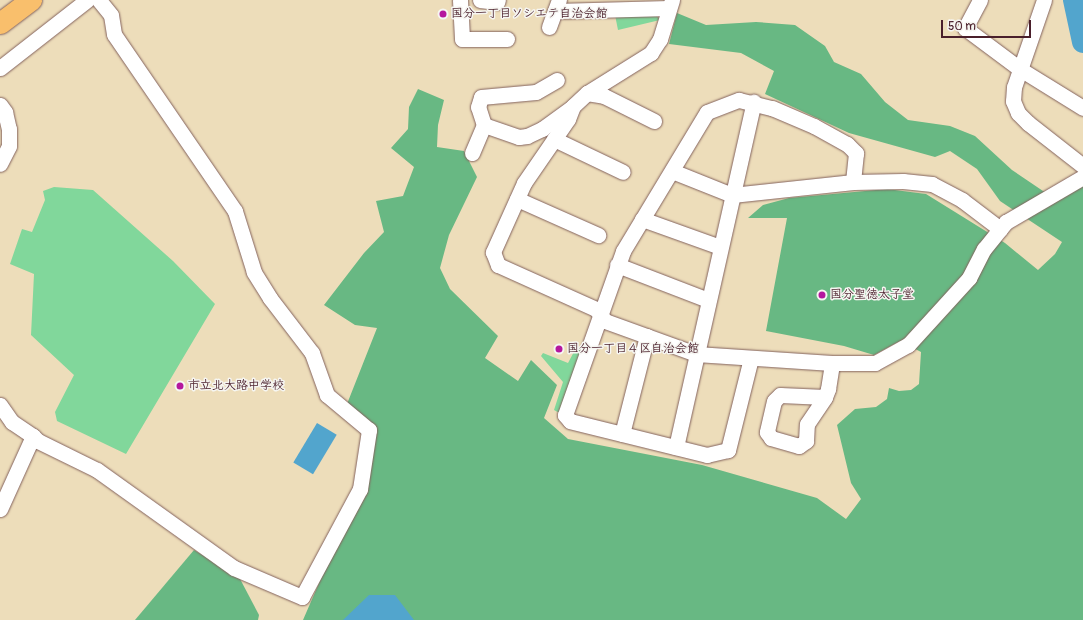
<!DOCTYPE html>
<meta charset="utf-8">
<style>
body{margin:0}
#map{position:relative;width:1083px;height:620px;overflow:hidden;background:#edddba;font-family:Pangolin,"Klee One",sans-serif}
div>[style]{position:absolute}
.green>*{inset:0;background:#81d79b}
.forest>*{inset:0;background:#68b883}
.water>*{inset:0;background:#52a5cd;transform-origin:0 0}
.river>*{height:22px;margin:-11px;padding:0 11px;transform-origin:11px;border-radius:11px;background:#52a5cd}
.roads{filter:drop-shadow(0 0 1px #83625d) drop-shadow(0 0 1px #83625d)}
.minor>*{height:15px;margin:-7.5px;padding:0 7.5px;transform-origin:7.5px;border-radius:7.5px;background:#fff}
.highway>*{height:21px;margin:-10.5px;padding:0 10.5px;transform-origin:10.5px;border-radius:10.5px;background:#f9bf6c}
.dots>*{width:11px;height:11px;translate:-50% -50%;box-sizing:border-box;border:2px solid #f6f6f2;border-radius:50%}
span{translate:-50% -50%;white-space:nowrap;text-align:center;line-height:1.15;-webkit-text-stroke:3px #f6f6f2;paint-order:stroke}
.poi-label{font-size:12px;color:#4a1f2b;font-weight:700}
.left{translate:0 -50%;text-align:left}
.scale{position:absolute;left:941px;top:20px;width:90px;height:18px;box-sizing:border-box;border:2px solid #4a1f2b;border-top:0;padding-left:5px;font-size:12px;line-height:14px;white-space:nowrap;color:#4a1f2b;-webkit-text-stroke:3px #f6f6f2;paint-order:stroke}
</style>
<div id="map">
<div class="green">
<i style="clip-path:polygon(615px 15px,656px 15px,660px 20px,618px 30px)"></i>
<i style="clip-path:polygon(54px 187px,93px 190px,173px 261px,215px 304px,126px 454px,57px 421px,55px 412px,74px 375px,31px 335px,34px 274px,10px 264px,22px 229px,32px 232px,45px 200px,43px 191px)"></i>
<i style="clip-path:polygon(576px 348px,584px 352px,563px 415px,554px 410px,563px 382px,541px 356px,543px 353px,568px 363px)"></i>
</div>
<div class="forest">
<i style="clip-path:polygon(677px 13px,706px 25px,756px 22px,795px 25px,825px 46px,834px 62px,861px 74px,885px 102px,908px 120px,950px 126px,975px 136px,1012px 170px,1043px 191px,1061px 199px,1083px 185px,1083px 620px,303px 620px,326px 567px,365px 497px,375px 426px,347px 404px,377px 328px,355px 325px,324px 305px,364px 253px,384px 232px,376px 201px,403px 196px,414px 167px,391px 148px,408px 129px,409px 107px,418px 89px,444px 100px,438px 125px,437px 147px,464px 151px,477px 177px,449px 235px,440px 268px,450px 289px,498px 336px,485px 358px,518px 381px,531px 360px,557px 385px,544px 418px,568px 439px,702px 465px,817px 498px,846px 519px,861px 499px,851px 483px,837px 425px,855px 409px,876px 407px,887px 399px,889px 388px,899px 391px,911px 390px,919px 384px,921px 352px,900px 341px,874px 355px,844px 346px,766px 331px,787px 218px,748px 218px,763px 205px,789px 198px,887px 189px,926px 194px,1005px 243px,1038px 270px,1055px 254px,1062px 242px,1000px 201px,977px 169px,950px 151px,935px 157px,849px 133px,765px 94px,774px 71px,741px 53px,669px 44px)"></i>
<i style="clip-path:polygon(194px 550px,239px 577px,259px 615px,258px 620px,135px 620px)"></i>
</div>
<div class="water">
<i style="left:317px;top:423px;width:23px;height:46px;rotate:31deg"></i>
<i style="clip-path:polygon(369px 595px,395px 595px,414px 620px,343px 620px)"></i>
</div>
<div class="river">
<i style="left:1074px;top:0;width:43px;rotate:77.9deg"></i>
</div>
<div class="roads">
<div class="minor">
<i style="left:460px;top:0;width:39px;rotate:87deg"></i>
<i style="left:462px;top:39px;width:45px"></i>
<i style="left:480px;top:0;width:17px;rotate:7deg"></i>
<i style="left:497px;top:2px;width:2px;rotate:-63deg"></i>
<i style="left:672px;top:0;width:41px;rotate:107.1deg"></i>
<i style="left:660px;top:39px;width:17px;rotate:123deg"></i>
<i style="left:651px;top:53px;width:75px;rotate:148deg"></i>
<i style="left:587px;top:93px;width:19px;rotate:137deg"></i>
<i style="left:573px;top:106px;width:14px;rotate:111deg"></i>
<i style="left:568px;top:119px;width:78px;rotate:124.5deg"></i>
<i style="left:524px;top:183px;width:76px;rotate:114.2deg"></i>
<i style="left:493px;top:252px;width:14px;rotate:69deg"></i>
<i style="left:498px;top:265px;width:107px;rotate:24.2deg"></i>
<i style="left:596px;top:309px;width:15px;rotate:53deg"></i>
<i style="left:605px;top:321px;width:97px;rotate:19.9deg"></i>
<i style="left:696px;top:354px;width:136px;rotate:3.8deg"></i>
<i style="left:832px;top:363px;width:43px"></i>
<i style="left:875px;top:363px;width:38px;rotate:-29deg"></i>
<i style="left:908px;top:345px;width:91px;rotate:-47.7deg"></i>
<i style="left:969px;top:278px;width:33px;rotate:-63deg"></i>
<i style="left:984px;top:249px;width:35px;rotate:-51deg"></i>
<i style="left:1006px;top:222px;width:89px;rotate:-30.3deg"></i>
<i style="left:980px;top:0;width:32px;rotate:118deg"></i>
<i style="left:965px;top:28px;width:69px;rotate:36.7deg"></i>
<i style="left:1020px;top:69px;width:74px;rotate:31.8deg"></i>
<i style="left:1044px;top:0;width:92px;rotate:109deg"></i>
<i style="left:1014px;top:87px;width:14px;rotate:94deg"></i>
<i style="left:1013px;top:101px;width:13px;rotate:67deg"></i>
<i style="left:1018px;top:113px;width:14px;rotate:45deg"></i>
<i style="left:1028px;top:123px;width:70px;rotate:38deg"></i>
<i style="left:555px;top:11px;width:114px;rotate:-1.5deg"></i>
<i style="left:549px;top:27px;width:29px;rotate:-70deg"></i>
<i style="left:0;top:68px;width:110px;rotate:-38deg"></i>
<i style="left:587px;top:93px;width:17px;rotate:10deg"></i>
<i style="left:604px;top:96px;width:56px;rotate:26.6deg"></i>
<i style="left:0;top:105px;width:9px;rotate:54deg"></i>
<i style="left:5px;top:112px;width:17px;rotate:77deg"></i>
<i style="left:9px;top:129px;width:17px;rotate:90deg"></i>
<i style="left:9px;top:146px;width:20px;rotate:117deg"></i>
<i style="left:484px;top:125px;width:37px;rotate:19deg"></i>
<i style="left:519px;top:137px;width:8px;rotate:-7deg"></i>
<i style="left:527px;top:136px;width:17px;rotate:-25deg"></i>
<i style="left:542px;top:129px;width:37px;rotate:-36deg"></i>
<i style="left:554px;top:139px;width:76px;rotate:25.6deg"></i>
<i style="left:472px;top:153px;width:30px;rotate:-67deg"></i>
<i style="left:484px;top:125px;width:19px;rotate:-108deg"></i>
<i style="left:478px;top:107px;width:10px;rotate:-73deg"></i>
<i style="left:481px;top:97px;width:55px;rotate:-5.2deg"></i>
<i style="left:536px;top:92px;width:24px;rotate:-30deg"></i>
<i style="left:672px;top:171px;width:65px;rotate:21.8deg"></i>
<i style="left:732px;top:195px;width:122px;rotate:-6.1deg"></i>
<i style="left:853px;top:182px;width:50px;rotate:-1.1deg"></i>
<i style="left:903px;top:181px;width:29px;rotate:6deg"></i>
<i style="left:932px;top:184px;width:34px;rotate:28deg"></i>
<i style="left:962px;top:200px;width:48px;rotate:37.3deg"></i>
<i style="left:517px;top:199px;width:89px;rotate:24deg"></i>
<i style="left:642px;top:219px;width:83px;rotate:19.7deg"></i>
<i style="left:617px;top:265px;width:97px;rotate:21deg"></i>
<i style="left:751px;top:358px;width:95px;rotate:104deg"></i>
<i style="left:728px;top:450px;width:22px;rotate:167deg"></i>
<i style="left:707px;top:455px;width:141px;rotate:-166.1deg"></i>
<i style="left:570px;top:421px;width:8px;rotate:-130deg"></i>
<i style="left:565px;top:415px;width:174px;rotate:-70.5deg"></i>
<i style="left:623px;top:251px;width:162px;rotate:-58.9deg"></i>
<i style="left:707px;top:112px;width:34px;rotate:-21deg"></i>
<i style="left:739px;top:100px;width:34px;rotate:14deg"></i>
<i style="left:772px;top:108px;width:46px;rotate:23.2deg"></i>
<i style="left:814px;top:126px;width:38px;rotate:29deg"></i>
<i style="left:847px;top:144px;width:13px;rotate:45deg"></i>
<i style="left:856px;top:153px;width:29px;rotate:96deg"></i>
<i style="left:825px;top:397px;width:45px;rotate:-177.5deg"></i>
<i style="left:780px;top:395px;width:8px;rotate:135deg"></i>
<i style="left:774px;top:401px;width:32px;rotate:103deg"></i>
<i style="left:767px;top:432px;width:7px;rotate:56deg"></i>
<i style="left:771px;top:438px;width:29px;rotate:16deg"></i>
<i style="left:799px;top:446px;width:9px;rotate:-36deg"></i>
<i style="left:806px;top:441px;width:17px;rotate:-87deg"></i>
<i style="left:807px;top:424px;width:32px;rotate:-56deg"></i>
<i style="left:825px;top:397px;width:9px;rotate:-69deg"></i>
<i style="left:828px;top:389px;width:26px;rotate:-81deg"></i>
<i style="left:0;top:405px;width:21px;rotate:55deg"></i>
<i style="left:12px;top:422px;width:25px;rotate:34deg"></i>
<i style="left:33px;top:436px;width:80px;rotate:114.3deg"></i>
<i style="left:622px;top:434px;width:101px;rotate:-75.7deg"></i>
<i style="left:33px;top:436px;width:7px;rotate:45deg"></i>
<i style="left:38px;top:441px;width:66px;rotate:26.2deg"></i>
<i style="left:97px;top:470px;width:168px;rotate:35.6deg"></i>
<i style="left:234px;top:568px;width:74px;rotate:23.1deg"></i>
<i style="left:302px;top:597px;width:123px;rotate:-61.8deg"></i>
<i style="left:360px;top:489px;width:60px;rotate:-81.3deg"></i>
<i style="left:369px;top:430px;width:55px;rotate:-140.2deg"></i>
<i style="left:327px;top:395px;width:45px;rotate:-109.7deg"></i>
<i style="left:312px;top:353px;width:69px;rotate:-127.4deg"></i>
<i style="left:270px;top:298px;width:31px;rotate:-122deg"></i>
<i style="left:254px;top:272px;width:64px;rotate:-107.3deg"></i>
<i style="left:235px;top:211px;width:214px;rotate:-124.4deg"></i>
<i style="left:114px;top:34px;width:19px;rotate:-99deg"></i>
<i style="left:111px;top:15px;width:19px;rotate:-129deg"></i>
<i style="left:676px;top:447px;width:354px;rotate:-77.3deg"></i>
</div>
<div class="highway">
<i style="left:0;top:23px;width:39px;rotate:-37deg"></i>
</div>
</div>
<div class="dots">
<i style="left:443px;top:14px;background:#b5179e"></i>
<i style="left:822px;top:295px;background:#b5179e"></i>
<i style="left:559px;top:349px;background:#b5179e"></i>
<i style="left:180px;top:386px;background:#b5179e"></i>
</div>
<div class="poi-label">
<span class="left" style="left:451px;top:14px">国分一丁目ソシエテ自治会館</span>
<span class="left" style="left:830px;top:295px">国分聖徳太子堂</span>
<span class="left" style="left:567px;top:349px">国分一丁目４区自治会館</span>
<span class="left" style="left:188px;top:386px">市立北大路中学校</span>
</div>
<div class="scale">50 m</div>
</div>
